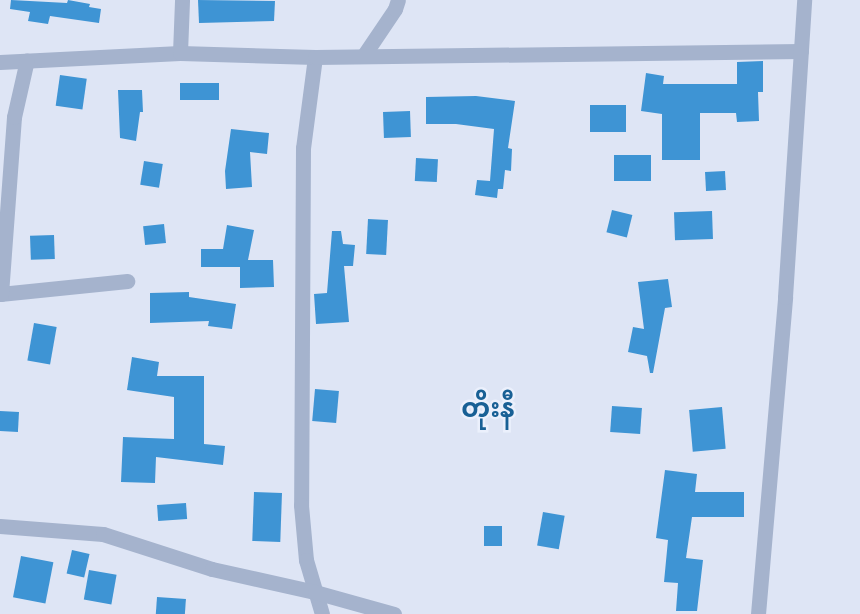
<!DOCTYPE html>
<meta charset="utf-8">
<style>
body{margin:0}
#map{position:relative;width:860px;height:614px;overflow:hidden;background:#dee5f5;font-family:Figtree,"Noto Sans Myanmar",sans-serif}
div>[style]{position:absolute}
.building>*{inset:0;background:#3e94d4;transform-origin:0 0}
.minor>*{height:15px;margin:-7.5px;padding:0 7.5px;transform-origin:7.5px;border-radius:7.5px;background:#a5b3cd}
span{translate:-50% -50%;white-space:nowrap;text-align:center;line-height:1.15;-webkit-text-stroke:5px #ebf0fc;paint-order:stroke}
.quarter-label{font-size:26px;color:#186095;font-weight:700}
</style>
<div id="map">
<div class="building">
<i style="clip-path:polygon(11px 0,67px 3px,68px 0,90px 4px,89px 7px,101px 9px,99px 23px,50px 16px,48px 24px,28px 21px,30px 12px,10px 9px)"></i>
<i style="clip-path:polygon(198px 0,275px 1px,274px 21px,199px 23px)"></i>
<i style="clip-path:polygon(763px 61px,763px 92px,758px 92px,759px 121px,737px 122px,736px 113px,700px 113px,700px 160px,662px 160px,662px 114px,641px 111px,646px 73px,664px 76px,663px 84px,737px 84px,737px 62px)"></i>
<i style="left:60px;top:75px;width:27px;height:31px;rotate:8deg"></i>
<i style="left:180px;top:83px;width:39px;height:17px"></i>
<i style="clip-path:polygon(118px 90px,142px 90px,143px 112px,140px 112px,136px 141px,120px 138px)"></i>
<i style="clip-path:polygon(476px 96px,515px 101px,508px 148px,512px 149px,511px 171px,505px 170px,503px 189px,498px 189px,497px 198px,475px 195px,477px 180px,490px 181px,494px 129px,456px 124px,426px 124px,426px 97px)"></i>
<i style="left:626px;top:105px;width:27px;height:36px;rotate:90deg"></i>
<i style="left:410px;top:111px;width:26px;height:27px;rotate:88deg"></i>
<i style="clip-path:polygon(231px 129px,269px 133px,267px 154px,250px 152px,252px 187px,226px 189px,225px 171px)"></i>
<i style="left:614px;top:155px;width:37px;height:26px"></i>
<i style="left:416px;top:158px;width:22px;height:23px;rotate:3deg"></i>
<i style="left:144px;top:161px;width:19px;height:24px;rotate:9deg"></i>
<i style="left:725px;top:171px;width:19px;height:20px;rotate:87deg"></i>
<i style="left:612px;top:210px;width:21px;height:23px;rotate:14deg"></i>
<i style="left:712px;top:211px;width:28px;height:38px;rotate:88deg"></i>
<i style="left:368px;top:219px;width:20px;height:35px;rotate:3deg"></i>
<i style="left:164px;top:224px;width:19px;height:21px;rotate:84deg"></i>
<i style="clip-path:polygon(227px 225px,254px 230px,248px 260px,273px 260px,274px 287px,240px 288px,240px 267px,201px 267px,201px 249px,223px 249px)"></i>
<i style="clip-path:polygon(332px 231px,341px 231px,343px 244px,355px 245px,353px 266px,344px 266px,349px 322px,316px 324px,314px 294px,327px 293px)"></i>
<i style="left:54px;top:235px;width:24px;height:24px;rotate:88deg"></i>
<i style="clip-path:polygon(668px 279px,672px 307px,665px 308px,653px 373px,650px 373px,647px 356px,628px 352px,633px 327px,644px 329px,638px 282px)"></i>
<i style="clip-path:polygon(189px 292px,189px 297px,236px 304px,232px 329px,208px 326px,209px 321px,150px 323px,150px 293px)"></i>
<i style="left:34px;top:323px;width:23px;height:38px;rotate:10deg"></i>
<i style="clip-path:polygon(132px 357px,159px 362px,157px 376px,204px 376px,204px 444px,225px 446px,223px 465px,156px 457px,155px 483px,121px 482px,123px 437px,174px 439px,174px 397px,127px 390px)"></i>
<i style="left:315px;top:389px;width:24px;height:32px;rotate:5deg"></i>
<i style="left:612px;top:406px;width:30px;height:26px;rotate:4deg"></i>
<i style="left:722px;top:407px;width:42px;height:33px;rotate:85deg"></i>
<i style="left:0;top:411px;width:19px;height:20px;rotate:3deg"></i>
<i style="clip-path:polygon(665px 470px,697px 474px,695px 492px,744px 492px,744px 517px,692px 517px,686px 558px,703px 560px,697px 611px,676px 611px,678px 583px,664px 582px,668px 540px,656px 538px)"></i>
<i style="left:254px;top:492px;width:28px;height:49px;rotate:2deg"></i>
<i style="left:186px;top:503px;width:16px;height:29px;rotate:86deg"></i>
<i style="left:543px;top:512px;width:22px;height:34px;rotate:10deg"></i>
<i style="left:484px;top:526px;width:18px;height:20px"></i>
<i style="left:72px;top:550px;width:18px;height:24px;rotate:13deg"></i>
<i style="left:21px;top:556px;width:33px;height:42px;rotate:11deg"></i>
<i style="left:89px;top:570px;width:28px;height:30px;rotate:10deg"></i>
<i style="left:157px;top:597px;width:29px;height:17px;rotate:4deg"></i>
</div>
<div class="minor">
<i style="left:180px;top:53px;width:53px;rotate:-87.8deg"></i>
<i style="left:364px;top:55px;width:55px;rotate:-56deg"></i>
<i style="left:395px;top:9px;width:9px;rotate:-72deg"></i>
<i style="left:315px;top:57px;width:92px;rotate:97.5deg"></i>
<i style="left:303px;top:148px;width:357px;rotate:90.3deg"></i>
<i style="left:301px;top:505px;width:55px;rotate:84.8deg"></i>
<i style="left:306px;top:560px;width:56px;rotate:73.5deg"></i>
<i style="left:0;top:62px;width:180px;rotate:-2.9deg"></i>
<i style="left:180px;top:53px;width:135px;rotate:1.7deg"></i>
<i style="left:315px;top:57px;width:486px;rotate:-0.7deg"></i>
<i style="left:0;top:294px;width:128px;rotate:-5.8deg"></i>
<i style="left:1px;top:294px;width:177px;rotate:-85.8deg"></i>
<i style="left:14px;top:117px;width:58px;rotate:-77.2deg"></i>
<i style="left:0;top:526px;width:103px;rotate:4.4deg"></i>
<i style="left:103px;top:534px;width:114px;rotate:17.8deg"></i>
<i style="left:212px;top:569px;width:106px;rotate:12.6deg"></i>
<i style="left:315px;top:592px;width:82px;rotate:15.6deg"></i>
<i style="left:758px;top:614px;width:318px;rotate:-85.1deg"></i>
<i style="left:785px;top:297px;width:298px;rotate:-86.3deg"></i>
</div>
<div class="quarter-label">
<span style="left:488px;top:409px">တိုးနီ</span>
</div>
</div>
